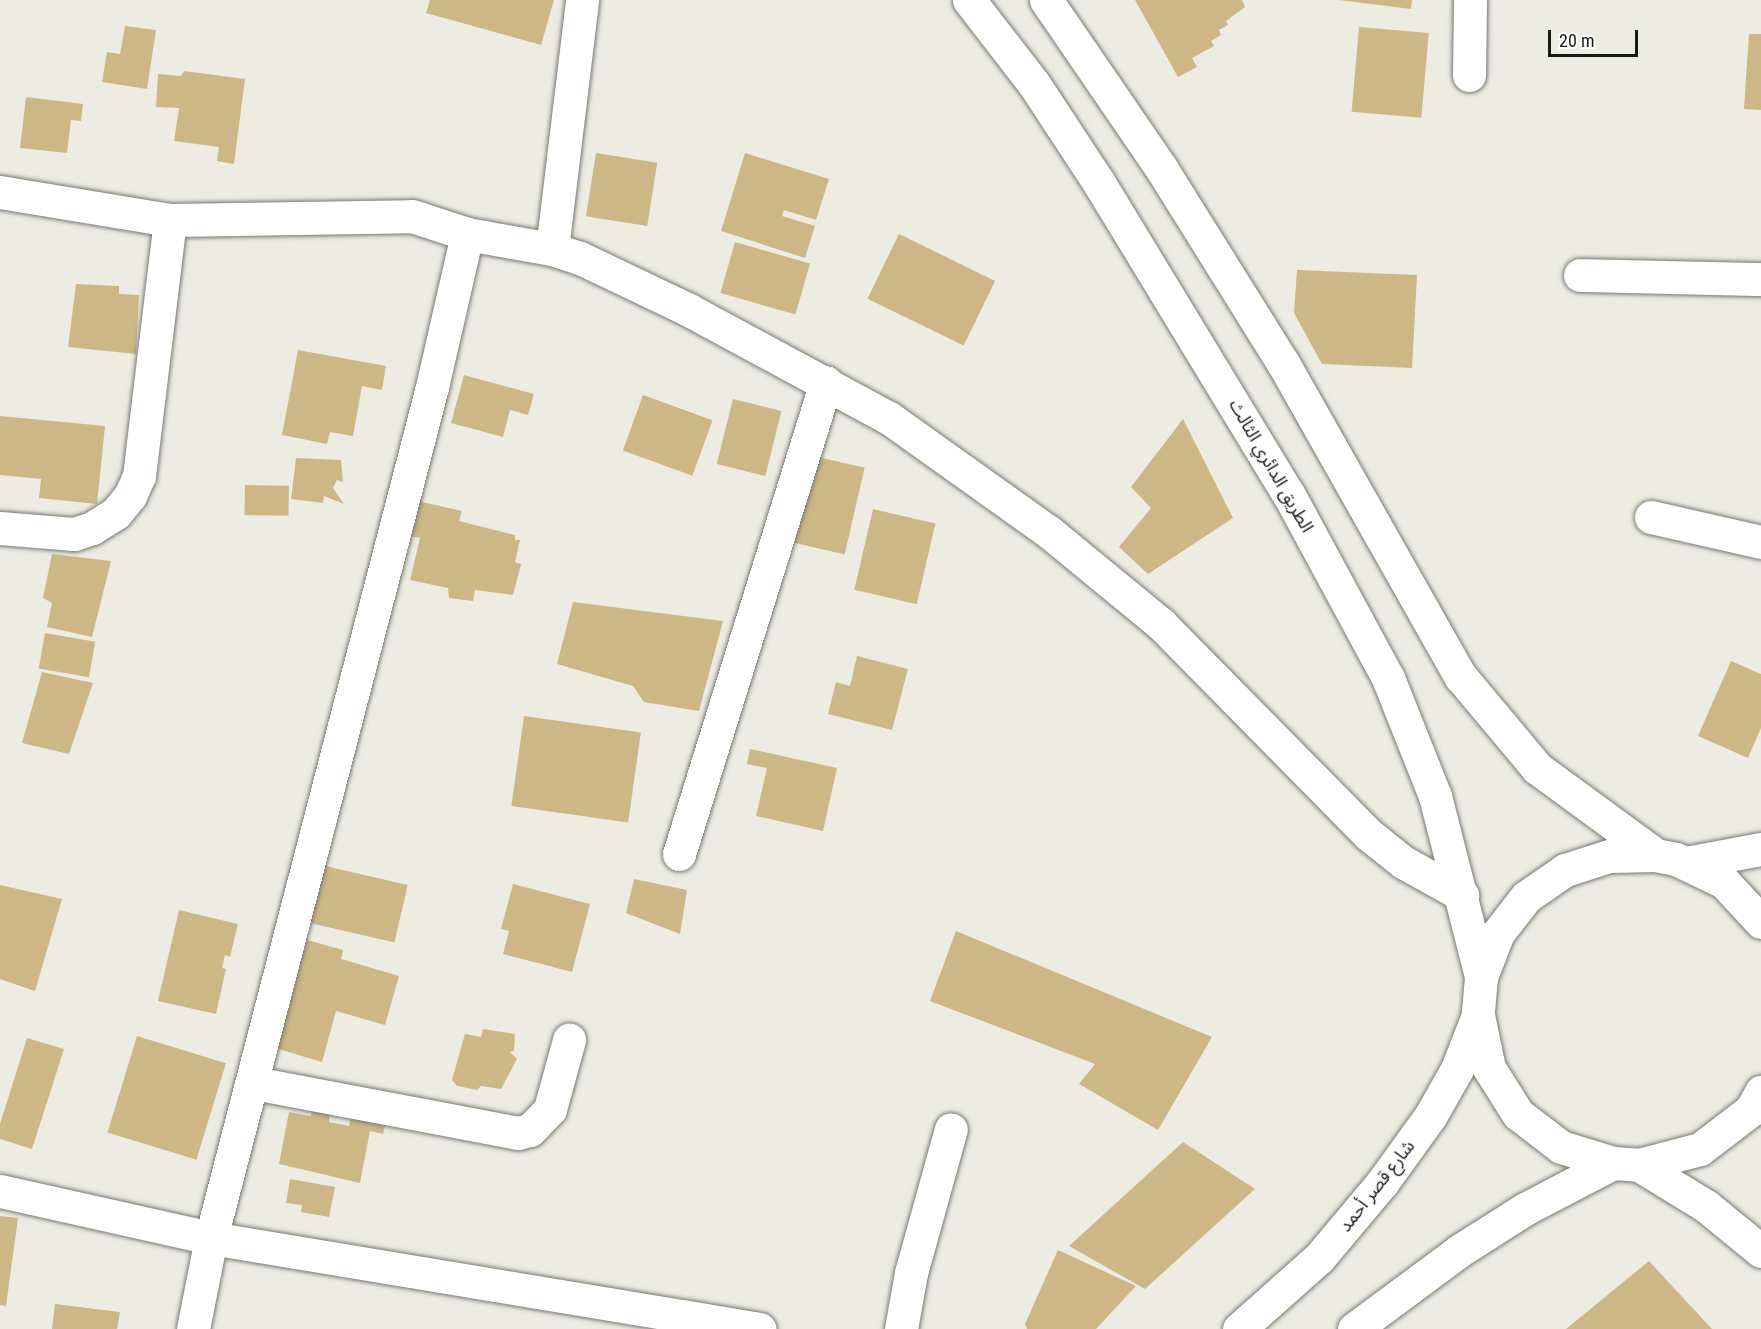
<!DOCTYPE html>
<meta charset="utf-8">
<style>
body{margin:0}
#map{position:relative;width:1761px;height:1329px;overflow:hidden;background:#edece3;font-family:"Roboto Condensed","Noto Sans Arabic",sans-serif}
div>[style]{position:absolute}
.building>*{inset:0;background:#ceb786;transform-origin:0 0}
.roads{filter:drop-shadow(0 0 2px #7a7971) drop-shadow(0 0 2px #7a7971)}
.minor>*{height:33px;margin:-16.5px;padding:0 16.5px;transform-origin:16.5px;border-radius:16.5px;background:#fff}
.major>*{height:33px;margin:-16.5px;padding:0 16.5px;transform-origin:16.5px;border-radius:16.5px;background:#fff}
span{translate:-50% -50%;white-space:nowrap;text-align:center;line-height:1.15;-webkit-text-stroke:4.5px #fffffe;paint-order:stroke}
.street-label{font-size:18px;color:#181815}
.scale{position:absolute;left:1548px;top:30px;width:90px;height:27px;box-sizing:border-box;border:3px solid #181815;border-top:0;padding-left:8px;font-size:18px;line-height:21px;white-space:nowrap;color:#181815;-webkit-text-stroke:4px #fffffe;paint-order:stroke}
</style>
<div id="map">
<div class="building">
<i style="clip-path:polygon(430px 0,554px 0,541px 45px,426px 13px)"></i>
<i style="clip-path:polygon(1135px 0,1242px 0,1245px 7px,1226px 21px,1228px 25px,1219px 30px,1221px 35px,1211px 41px,1214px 46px,1192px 58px,1197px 67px,1178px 77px)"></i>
<i style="clip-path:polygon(1339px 0,1412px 0,1411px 9px)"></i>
<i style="clip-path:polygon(125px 26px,156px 30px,147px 89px,102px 82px,107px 52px,120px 54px)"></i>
<i style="left:1359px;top:27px;width:70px;height:85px;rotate:5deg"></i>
<i style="clip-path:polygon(1749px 34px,1761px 34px,1761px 110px,1744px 109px)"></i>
<i style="clip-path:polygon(184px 71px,245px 79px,234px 164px,217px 161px,219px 147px,174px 141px,179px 108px,156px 107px,158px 74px,181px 76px)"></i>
<i style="clip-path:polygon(26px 97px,83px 104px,81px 121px,71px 120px,67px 153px,20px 148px)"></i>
<i style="left:596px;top:153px;width:62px;height:64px;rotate:9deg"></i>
<i style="clip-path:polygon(745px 153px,829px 179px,816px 220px,784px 210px,782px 216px,815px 226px,805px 258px,721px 231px)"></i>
<i style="left:899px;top:234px;width:107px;height:72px;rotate:26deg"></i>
<i style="left:735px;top:242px;width:78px;height:53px;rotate:16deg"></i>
<i style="clip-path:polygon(1297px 270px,1417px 275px,1412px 368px,1322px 364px,1294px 313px)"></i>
<i style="clip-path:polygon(76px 284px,119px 286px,119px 294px,139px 295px,136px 354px,68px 347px)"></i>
<i style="clip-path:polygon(298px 350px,386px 366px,382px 390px,362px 386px,353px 436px,330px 432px,327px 444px,282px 435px)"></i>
<i style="clip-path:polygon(464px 375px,534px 394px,528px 415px,510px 410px,503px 437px,451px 423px)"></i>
<i style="left:643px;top:395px;width:74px;height:59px;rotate:20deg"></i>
<i style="left:733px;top:399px;width:50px;height:67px;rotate:14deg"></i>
<i style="clip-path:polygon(0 416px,105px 426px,97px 504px,39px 498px,41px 479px,0 475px)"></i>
<i style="clip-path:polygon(1183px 419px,1233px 518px,1148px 574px,1119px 547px,1151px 508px,1131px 487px)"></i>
<i style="left:814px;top:456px;width:52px;height:89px;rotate:13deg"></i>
<i style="clip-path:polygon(296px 458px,341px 460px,343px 482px,337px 480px,333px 488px,344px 504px,324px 496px,323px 503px,291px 499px)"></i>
<i style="left:245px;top:485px;width:44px;height:30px;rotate:1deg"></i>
<i style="clip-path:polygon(418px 501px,462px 511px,459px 521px,515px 535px,515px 540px,520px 540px,515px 562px,521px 564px,513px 595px,475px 590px,473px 601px,449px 598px,448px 588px,410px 580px,420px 538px,410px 536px)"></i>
<i style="left:873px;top:509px;width:64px;height:83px;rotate:13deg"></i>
<i style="clip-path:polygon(52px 554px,111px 561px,92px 637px,47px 627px,52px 603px,43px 598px)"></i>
<i style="clip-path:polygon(573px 602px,723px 621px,699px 711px,644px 702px,633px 686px,557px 664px)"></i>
<i style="left:45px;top:633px;width:51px;height:36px;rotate:10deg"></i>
<i style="clip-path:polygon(857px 656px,908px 669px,892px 730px,828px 714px,836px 682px,850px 686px)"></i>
<i style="clip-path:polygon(1731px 661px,1761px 674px,1761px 728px,1748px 758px,1698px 736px)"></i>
<i style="clip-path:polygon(42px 672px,93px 683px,69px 754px,22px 743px)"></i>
<i style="left:524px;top:716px;width:118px;height:91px;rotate:8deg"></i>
<i style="clip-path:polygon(750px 749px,837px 768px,823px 831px,756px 816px,767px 768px,747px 764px)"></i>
<i style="left:321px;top:865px;width:89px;height:59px;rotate:13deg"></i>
<i style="clip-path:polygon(634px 879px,687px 890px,680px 934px,626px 913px)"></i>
<i style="clip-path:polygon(513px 884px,590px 904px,572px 972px,503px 954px,509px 931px,501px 929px)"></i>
<i style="clip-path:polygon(0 885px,62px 899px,35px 991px,0 979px)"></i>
<i style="clip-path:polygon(179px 910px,238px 924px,230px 957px,225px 955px,222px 968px,226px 969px,216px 1014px,158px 1001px)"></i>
<i style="clip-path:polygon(956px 931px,1212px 1037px,1158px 1130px,1079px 1084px,1095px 1064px,930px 1001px)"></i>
<i style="clip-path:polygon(307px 940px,343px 950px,341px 959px,399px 976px,385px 1025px,336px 1011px,322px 1062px,275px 1048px)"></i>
<i style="clip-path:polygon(483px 1029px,515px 1034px,514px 1051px,510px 1052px,517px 1059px,501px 1089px,481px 1086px,477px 1090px,457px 1086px,452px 1080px,465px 1034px,481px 1037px)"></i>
<i style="left:137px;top:1036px;width:93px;height:101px;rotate:17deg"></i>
<i style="clip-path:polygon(27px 1038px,64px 1049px,32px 1149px,0 1139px,0 1124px)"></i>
<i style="clip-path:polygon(312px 1109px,330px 1113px,329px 1122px,349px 1126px,351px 1116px,386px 1122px,383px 1134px,370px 1131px,360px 1183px,279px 1164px,289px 1112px,311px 1116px)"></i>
<i style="clip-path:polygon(1183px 1142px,1255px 1189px,1145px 1289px,1069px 1246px)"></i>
<i style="clip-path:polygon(290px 1179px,335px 1187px,329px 1217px,301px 1212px,302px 1205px,286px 1203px)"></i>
<i style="clip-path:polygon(0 1216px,18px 1218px,6px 1306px,0 1305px)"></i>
<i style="clip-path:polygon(1058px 1250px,1136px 1286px,1096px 1329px,1027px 1329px,1025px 1324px)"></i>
<i style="clip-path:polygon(1649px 1261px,1712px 1329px,1566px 1329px)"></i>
<i style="clip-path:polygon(55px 1304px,120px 1312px,117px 1329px,52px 1329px)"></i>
</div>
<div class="roads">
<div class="minor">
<i style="left:1469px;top:75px;width:75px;rotate:-89.2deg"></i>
<i style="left:0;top:192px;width:172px;rotate:9.4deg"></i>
<i style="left:170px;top:220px;width:242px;rotate:-0.9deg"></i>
<i style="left:412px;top:216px;width:58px;rotate:18.1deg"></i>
<i style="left:467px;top:234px;width:86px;rotate:10deg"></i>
<i style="left:552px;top:249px;width:29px;rotate:18deg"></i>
<i style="left:580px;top:258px;width:121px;rotate:25.5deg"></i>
<i style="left:689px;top:310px;width:227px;rotate:28.4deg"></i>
<i style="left:889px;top:418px;width:196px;rotate:35.5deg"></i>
<i style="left:1049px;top:532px;width:145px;rotate:39.4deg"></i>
<i style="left:1161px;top:624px;width:295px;rotate:45.4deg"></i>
<i style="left:1368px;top:834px;width:45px;rotate:38.7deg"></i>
<i style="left:1403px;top:862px;width:68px;rotate:29.2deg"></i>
<i style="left:552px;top:249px;width:251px;rotate:-83.1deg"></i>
<i style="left:1580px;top:275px;width:181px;rotate:1.3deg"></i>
<i style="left:1651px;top:517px;width:113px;rotate:12.8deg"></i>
<i style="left:0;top:528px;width:74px;rotate:4.6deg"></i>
<i style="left:74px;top:534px;width:19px;rotate:-18deg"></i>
<i style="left:92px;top:528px;width:28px;rotate:-32deg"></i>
<i style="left:116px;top:513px;width:22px;rotate:-51deg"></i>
<i style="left:130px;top:496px;width:22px;rotate:-66deg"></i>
<i style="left:139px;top:476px;width:258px;rotate:-83.1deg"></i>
<i style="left:679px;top:854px;width:494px;rotate:-72.7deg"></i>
<i style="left:254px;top:1083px;width:269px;rotate:10.7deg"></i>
<i style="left:518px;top:1133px;width:12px;rotate:-14deg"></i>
<i style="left:530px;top:1130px;width:29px;rotate:-46deg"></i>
<i style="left:550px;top:1109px;width:72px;rotate:-74.6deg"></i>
<i style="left:0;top:1191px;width:216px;rotate:12.6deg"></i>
<i style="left:211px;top:1238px;width:556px;rotate:9.41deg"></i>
<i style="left:193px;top:1329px;width:93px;rotate:-78.8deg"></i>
<i style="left:211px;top:1238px;width:879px;rotate:-75.44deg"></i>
<i style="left:432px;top:387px;width:157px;rotate:-77.1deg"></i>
<i style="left:901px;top:1329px;width:57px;rotate:-79.9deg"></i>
<i style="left:911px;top:1273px;width:149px;rotate:-74.5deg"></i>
</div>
<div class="major">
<i style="left:969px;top:0;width:106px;rotate:52.3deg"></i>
<i style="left:1034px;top:84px;width:118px;rotate:56.7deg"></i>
<i style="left:1099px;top:183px;width:365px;rotate:58.7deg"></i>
<i style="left:1289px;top:495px;width:208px;rotate:61.6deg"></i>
<i style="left:1388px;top:678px;width:127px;rotate:68.3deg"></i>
<i style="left:1435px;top:796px;width:187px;rotate:75.7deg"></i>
<i style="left:1046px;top:0;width:204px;rotate:55.6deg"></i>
<i style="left:1161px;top:168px;width:230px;rotate:58deg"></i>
<i style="left:1283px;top:363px;width:361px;rotate:60.5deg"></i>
<i style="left:1461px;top:677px;width:119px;rotate:50.1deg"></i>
<i style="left:1537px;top:768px;width:147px;rotate:36.2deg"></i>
<i style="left:1686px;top:863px;width:76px;rotate:-10.6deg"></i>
<i style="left:1761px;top:922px;width:54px;rotate:-132.8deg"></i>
<i style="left:1724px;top:882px;width:53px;rotate:-154.4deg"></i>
<i style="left:1676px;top:859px;width:20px;rotate:-169deg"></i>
<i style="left:1656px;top:855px;width:47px;rotate:178.8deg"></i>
<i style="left:1609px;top:856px;width:46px;rotate:162.3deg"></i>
<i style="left:1565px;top:870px;width:47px;rotate:145.3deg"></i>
<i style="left:1526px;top:897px;width:46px;rotate:127.9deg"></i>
<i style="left:1498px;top:933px;width:47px;rotate:111.1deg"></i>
<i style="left:1481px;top:977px;width:38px;rotate:95deg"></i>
<i style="left:1478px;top:1015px;width:54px;rotate:78.3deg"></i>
<i style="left:1489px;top:1068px;width:54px;rotate:57.8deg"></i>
<i style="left:1518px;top:1114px;width:54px;rotate:37.5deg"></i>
<i style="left:1561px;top:1147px;width:54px;rotate:17.1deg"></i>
<i style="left:1613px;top:1163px;width:26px;rotate:4deg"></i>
<i style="left:1639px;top:1165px;width:63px;rotate:-14.7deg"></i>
<i style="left:1700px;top:1149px;width:64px;rotate:-37.4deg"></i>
<i style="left:1751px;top:1110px;width:21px;rotate:-61deg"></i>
<i style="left:1639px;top:1165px;width:79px;rotate:31.5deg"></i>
<i style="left:1706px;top:1206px;width:71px;rotate:39.3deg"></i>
<i style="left:1239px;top:1329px;width:107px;rotate:-41.6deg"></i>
<i style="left:1319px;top:1258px;width:98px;rotate:-50deg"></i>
<i style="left:1382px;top:1183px;width:84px;rotate:-54.2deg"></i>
<i style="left:1431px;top:1115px;width:53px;rotate:-60.5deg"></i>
<i style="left:1457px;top:1069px;width:58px;rotate:-68.7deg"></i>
<i style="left:1354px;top:1329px;width:131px;rotate:-36.6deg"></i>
<i style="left:1459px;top:1251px;width:78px;rotate:-32.5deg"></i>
<i style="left:1525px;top:1209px;width:99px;rotate:-27.6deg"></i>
</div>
</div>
<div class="street-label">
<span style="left:1271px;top:466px;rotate:60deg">الطريق الدائري الثالث</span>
<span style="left:1377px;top:1186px;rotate:-52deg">شارع قصر أحمد</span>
</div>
<div class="scale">20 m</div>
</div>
